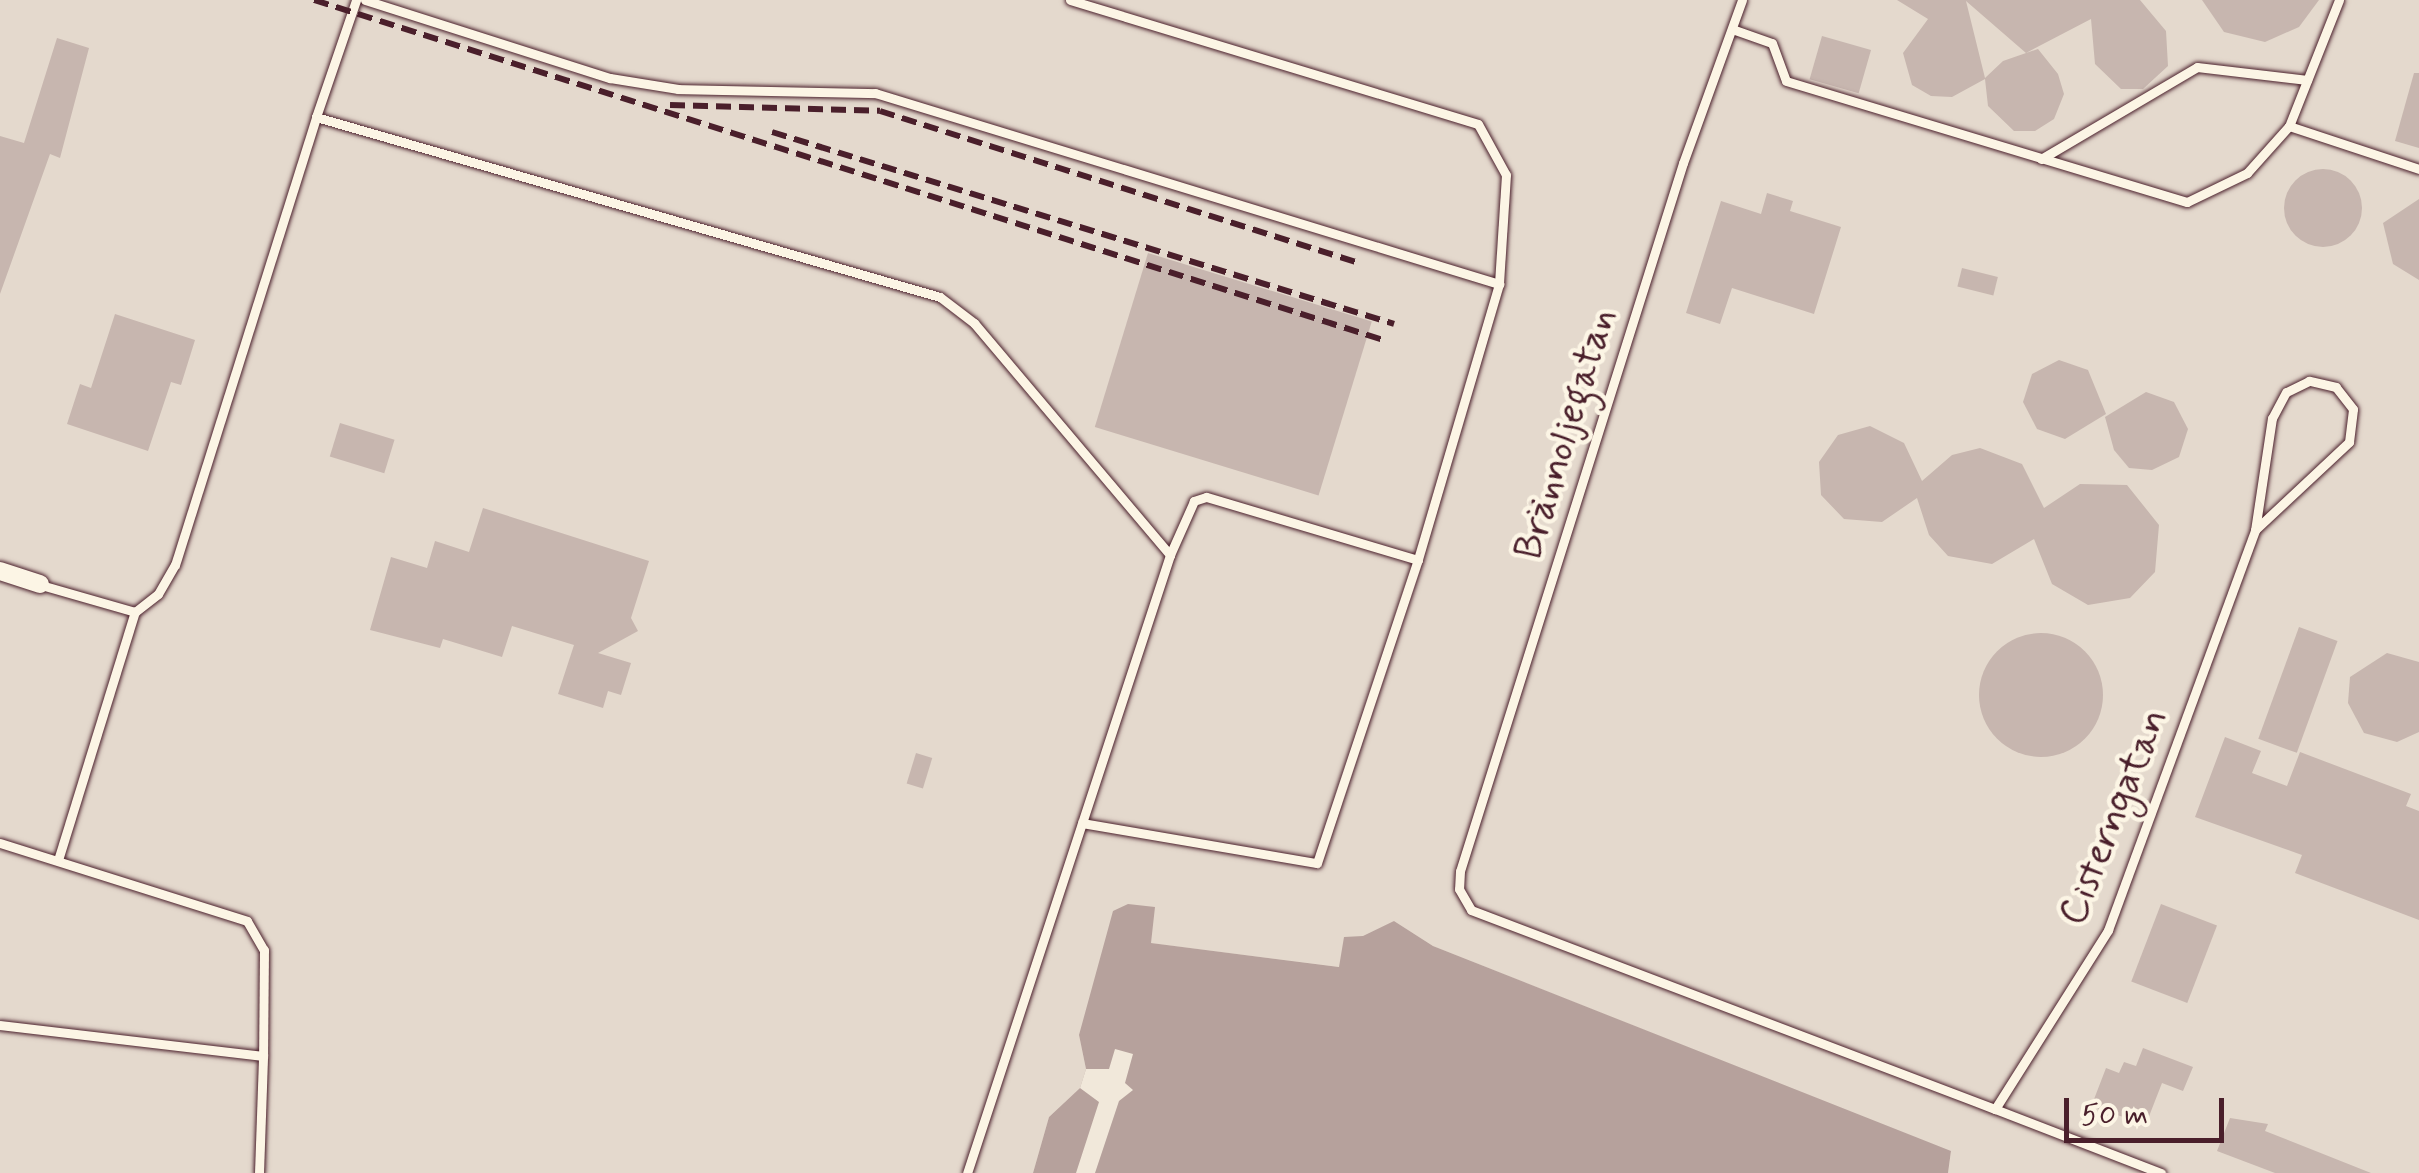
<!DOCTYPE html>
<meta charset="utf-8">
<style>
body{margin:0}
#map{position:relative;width:2419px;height:1173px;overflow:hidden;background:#f1e8da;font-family:Mynerve,sans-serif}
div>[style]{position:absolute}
.built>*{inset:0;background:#e4d9cd}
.water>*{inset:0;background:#b6a19c}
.pier>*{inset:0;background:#f1e8da}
.building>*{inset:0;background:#c7b6af;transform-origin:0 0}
.round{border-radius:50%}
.roads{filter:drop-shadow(0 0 2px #4a1f2b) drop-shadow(0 0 2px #4a1f2b)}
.service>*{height:9px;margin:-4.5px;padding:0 4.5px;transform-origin:4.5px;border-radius:4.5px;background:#fcf5e5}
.minor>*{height:18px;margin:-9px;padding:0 9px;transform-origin:9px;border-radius:9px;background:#fcf5e5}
.rail>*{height:6px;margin-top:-3px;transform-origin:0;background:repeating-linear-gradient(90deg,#4a1f2b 0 15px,transparent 0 23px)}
span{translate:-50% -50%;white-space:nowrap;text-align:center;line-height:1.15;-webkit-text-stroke:9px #fcf5e5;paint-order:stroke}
.street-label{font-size:40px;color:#4a1f2b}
.scale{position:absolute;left:2064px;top:1098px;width:160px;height:45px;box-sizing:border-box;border:5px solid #4a1f2b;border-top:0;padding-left:12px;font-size:30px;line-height:35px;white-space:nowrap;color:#4a1f2b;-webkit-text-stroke:8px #fcf5e5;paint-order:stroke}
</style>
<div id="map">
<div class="built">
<i style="clip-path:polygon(0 0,2419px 0,2419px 1173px,1948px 1173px,1951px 1152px,1433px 946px,1394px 921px,1340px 967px,1150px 943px,1079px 1035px,1086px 1069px,1080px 1088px,1049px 1117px,1033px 1173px,0 1173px)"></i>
</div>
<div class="water">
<i style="clip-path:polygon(1128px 904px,1155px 907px,1151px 943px,1339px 967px,1344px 937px,1363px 936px,1394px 921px,1433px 946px,1951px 1151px,1948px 1173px,1033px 1173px,1049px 1117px,1080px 1088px,1086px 1069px,1079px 1035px,1113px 911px)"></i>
</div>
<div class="pier">
<i style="clip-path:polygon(1115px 1049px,1133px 1054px,1125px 1083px,1133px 1090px,1119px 1101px,1095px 1173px,1076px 1173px,1099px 1102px,1080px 1088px,1086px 1069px,1109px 1069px)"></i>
</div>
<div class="building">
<i style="clip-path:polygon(1897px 0,2140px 0,2166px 31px,2168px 66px,2143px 89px,2121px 89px,2095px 64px,2091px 19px,2026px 53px,1966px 1px,1985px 78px,2003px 61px,2038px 49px,2058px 74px,2064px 94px,2054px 119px,2035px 131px,2014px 131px,1988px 106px,1985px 79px,1952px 97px,1931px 96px,1912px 85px,1903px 53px,1928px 19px)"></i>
<i style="clip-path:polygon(2202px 0,2319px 0,2299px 27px,2265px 42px,2224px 32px)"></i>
<i style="left:1822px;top:36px;width:51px;height:45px;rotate:16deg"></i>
<i style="clip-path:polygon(57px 38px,89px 48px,60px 158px,50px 154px,0 294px,0 136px,24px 143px)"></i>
<i style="clip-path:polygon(2414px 73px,2419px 73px,2419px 148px,2395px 141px)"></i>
<i class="round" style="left:2284px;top:169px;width:78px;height:78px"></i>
<i style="clip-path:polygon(1767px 193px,1793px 201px,1790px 211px,1841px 227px,1814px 314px,1732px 288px,1720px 324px,1686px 313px,1721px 201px,1761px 214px)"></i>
<i style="clip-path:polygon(2419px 199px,2419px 280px,2393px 264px,2383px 223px)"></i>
<i style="left:1148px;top:253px;width:234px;height:182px;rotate:17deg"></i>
<i style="left:1962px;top:268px;width:37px;height:19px;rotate:14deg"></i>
<i style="clip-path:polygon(115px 314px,195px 340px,181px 385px,171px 382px,148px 451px,67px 424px,80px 384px,91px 388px)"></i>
<i style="clip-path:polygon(2059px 360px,2088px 370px,2106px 414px,2065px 439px,2037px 429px,2023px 402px,2032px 374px)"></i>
<i style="clip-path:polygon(2146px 392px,2174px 402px,2188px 429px,2179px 457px,2152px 470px,2129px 468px,2114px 450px,2105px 417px)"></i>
<i style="left:340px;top:423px;width:57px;height:35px;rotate:17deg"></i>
<i style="clip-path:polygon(1870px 426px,1904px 443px,1922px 481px,1952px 455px,1980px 448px,2022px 464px,2044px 508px,2080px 484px,2127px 485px,2159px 525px,2155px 572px,2130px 598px,2088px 605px,2052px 584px,2034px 539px,1992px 564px,1948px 556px,1929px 535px,1917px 498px,1882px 522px,1844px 519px,1821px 495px,1819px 462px,1838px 435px)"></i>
<i style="clip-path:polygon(483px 508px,649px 561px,631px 618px,638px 631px,598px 653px,631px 663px,621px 695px,608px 691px,603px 708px,558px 694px,574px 645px,512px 626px,502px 657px,443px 639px,440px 648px,370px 630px,391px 557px,427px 568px,435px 541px,469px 552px)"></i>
<i style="left:2299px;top:627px;width:41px;height:119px;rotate:20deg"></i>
<i class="round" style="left:1979px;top:633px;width:124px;height:124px"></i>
<i style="clip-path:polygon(2387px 653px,2419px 662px,2419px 732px,2397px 742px,2364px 733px,2348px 703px,2350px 677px)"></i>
<i style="clip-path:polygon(2225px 737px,2261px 751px,2252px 773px,2287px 786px,2300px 752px,2411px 794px,2406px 806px,2419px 811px,2419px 920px,2295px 873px,2302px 855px,2195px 817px)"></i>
<i style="left:916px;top:753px;width:17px;height:32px;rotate:17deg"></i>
<i style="left:2161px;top:904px;width:60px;height:83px;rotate:21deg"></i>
<i style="clip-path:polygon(2143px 1048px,2193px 1067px,2183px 1091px,2162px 1083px,2146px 1124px,2091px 1107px,2106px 1068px,2119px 1073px,2124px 1062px,2136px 1066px)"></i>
<i style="clip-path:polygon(2230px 1118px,2268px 1124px,2265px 1131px,2371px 1173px,2275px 1173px,2217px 1151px)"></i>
</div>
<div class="roads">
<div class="service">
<i style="left:365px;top:0;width:257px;rotate:17.7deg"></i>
<i style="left:610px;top:78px;width:69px;rotate:9.2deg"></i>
<i style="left:678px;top:89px;width:197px;rotate:1.2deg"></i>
<i style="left:875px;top:93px;width:653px;rotate:17.02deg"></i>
<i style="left:1499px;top:284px;width:288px;rotate:106.4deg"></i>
<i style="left:1418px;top:560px;width:221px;rotate:-163.4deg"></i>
<i style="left:1206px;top:497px;width:13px;rotate:162deg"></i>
<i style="left:1194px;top:501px;width:59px;rotate:114deg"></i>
<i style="left:1070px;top:0;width:426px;rotate:16.9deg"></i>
<i style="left:1478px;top:124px;width:58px;rotate:61.2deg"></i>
<i style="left:1506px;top:175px;width:109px;rotate:93.7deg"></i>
<i style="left:1742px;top:0;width:173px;rotate:109.9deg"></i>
<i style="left:1683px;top:163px;width:742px;rotate:107.48deg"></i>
<i style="left:1460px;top:871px;width:18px;rotate:93deg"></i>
<i style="left:1459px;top:889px;width:24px;rotate:60deg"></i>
<i style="left:1471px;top:910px;width:561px;rotate:20.8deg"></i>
<i style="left:1995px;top:1109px;width:212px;rotate:-57.7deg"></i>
<i style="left:2108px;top:930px;width:426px;rotate:-69.8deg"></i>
<i style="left:2255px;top:530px;width:129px;rotate:-43.1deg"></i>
<i style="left:2349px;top:442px;width:33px;rotate:-83deg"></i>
<i style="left:2353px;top:409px;width:28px;rotate:-128deg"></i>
<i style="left:2336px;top:387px;width:28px;rotate:-167deg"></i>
<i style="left:2309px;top:381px;width:25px;rotate:154deg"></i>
<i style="left:2286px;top:392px;width:30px;rotate:118deg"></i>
<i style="left:2272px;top:418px;width:113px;rotate:98.6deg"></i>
<i style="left:2339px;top:0;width:136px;rotate:111.6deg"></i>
<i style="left:2289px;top:126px;width:137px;rotate:18.3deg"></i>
<i style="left:1732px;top:29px;width:42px;rotate:19.3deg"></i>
<i style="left:1772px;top:43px;width:40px;rotate:69.8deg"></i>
<i style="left:1786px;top:81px;width:419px;rotate:16.8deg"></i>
<i style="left:2187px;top:202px;width:67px;rotate:-25.8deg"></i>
<i style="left:2247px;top:173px;width:63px;rotate:-48.2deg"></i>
<i style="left:316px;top:117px;width:124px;rotate:-71.1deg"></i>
<i style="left:2041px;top:159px;width:181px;rotate:-30.5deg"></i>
<i style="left:2197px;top:67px;width:111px;rotate:6.7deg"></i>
<i style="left:41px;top:585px;width:98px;rotate:16deg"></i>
<i style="left:135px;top:612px;width:29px;rotate:-38deg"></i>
<i style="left:158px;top:594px;width:34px;rotate:-60deg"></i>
<i style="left:175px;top:565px;width:470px;rotate:-72.5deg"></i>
<i style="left:316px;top:117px;width:649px;rotate:16.09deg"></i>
<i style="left:940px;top:297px;width:43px;rotate:37.4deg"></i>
<i style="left:974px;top:323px;width:304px;rotate:49.8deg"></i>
<i style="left:1170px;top:555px;width:650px;rotate:108.18deg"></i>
<i style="left:1082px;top:823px;width:238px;rotate:9.7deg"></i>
<i style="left:1317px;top:863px;width:319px;rotate:-71.6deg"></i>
<i style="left:0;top:843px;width:259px;rotate:17.5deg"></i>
<i style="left:247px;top:921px;width:34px;rotate:60deg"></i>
<i style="left:264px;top:950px;width:106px;rotate:90.5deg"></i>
<i style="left:263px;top:1056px;width:265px;rotate:-173.3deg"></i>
<i style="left:58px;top:860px;width:260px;rotate:-72.8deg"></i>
<i style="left:1995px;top:1109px;width:178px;rotate:21.1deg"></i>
<i style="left:259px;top:1173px;width:117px;rotate:-88deg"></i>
</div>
<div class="minor">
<i style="left:0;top:571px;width:42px;rotate:18deg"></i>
</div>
</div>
<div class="rail">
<i style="left:314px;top:0;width:1122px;rotate:17.64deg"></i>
<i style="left:670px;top:105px;width:210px;rotate:1.6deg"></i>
<i style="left:880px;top:111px;width:503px;rotate:17.61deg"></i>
<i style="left:772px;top:132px;width:651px;rotate:17.15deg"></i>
</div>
<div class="street-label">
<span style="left:1566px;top:434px;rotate:-73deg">Brännoljegatan</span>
<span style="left:2114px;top:817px;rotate:-68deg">Cisterngatan</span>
</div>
<div class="scale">50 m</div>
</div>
